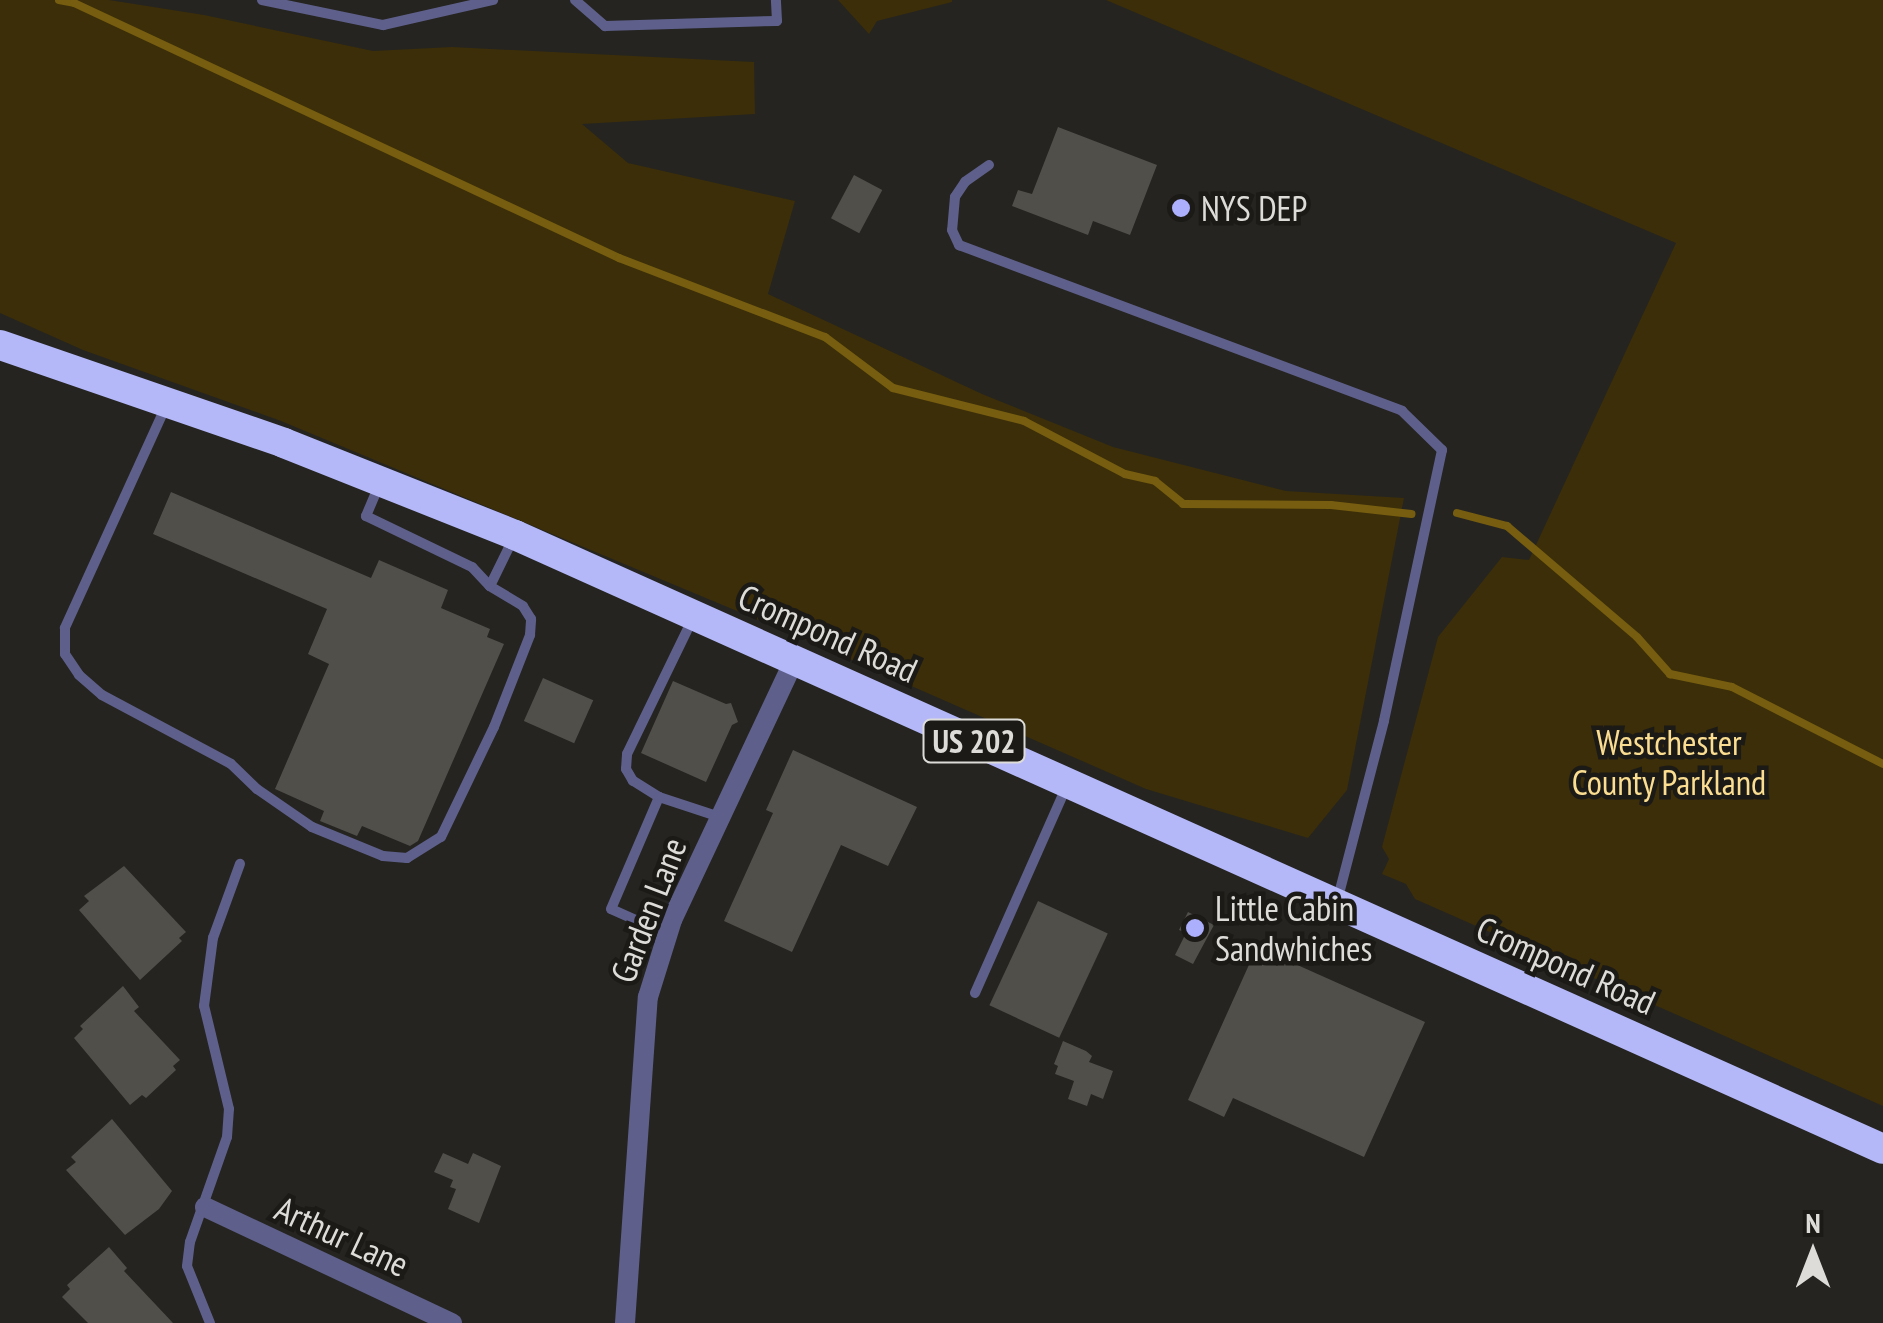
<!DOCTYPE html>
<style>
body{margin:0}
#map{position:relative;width:1883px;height:1323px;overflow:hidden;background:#252420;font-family:"PT Sans Narrow",sans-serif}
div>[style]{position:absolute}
.green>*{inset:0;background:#3b2e09}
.stream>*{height:8px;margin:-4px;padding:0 4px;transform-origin:4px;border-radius:4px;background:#765d0f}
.building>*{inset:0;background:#514f4a;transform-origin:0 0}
.lane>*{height:10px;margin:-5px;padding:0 5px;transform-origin:5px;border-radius:5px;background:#5e608b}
.street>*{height:20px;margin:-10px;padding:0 10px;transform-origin:10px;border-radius:10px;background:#5e608b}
.highway>*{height:30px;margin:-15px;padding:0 15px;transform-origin:15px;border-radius:15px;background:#b4b8f9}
.dots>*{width:28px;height:28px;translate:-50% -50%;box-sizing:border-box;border:5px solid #1c1a16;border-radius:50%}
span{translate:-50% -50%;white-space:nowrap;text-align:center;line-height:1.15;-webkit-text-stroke:9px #1c1a16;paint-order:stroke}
.shield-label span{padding:2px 8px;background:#1c1a16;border:2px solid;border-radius:8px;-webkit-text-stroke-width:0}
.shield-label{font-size:32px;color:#dddcd9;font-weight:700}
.poi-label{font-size:35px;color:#dddcd9}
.left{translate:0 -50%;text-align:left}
.street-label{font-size:35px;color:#dddcd9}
.park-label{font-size:35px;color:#fadd91}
.north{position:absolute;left:1763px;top:1203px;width:100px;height:100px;-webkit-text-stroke:8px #1c1a16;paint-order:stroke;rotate:0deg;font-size:28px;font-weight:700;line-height:40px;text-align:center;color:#dddcd9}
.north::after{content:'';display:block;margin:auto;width:35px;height:45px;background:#dddcd9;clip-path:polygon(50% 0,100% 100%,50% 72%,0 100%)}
</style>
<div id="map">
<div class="green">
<i style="clip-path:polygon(0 0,109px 0,204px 15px,373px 51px,452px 47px,754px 62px,755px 114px,582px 124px,628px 163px,795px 201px,768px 294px,982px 394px,1113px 447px,1286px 491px,1404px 498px,1347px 790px,1308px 838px,1146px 789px,802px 638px,281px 421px,83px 350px,0 313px)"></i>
<i style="clip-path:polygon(838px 0,952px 0,952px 2px,877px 21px,869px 34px)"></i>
<i style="clip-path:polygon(1106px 0,1883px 0,1883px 1106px,1415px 899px,1406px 884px,1382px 874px,1389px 859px,1382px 847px,1438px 637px,1502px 557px,1529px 560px,1676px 243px)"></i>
</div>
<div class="stream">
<i style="left:59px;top:0;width:15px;rotate:11deg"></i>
<i style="left:74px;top:3px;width:602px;rotate:25.07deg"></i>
<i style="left:619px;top:258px;width:221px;rotate:21deg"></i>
<i style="left:825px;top:337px;width:85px;rotate:36.9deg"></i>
<i style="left:893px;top:388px;width:135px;rotate:14.1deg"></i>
<i style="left:1024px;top:421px;width:114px;rotate:27.7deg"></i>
<i style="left:1125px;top:474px;width:31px;rotate:13deg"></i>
<i style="left:1155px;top:481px;width:36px;rotate:39deg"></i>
<i style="left:1183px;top:504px;width:148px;rotate:0.4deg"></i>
<i style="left:1331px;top:505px;width:81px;rotate:6.4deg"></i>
<i style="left:1457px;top:513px;width:52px;rotate:14.6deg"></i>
<i style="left:1507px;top:526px;width:171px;rotate:40.5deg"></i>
<i style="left:1637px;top:637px;width:50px;rotate:48.3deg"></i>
<i style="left:1670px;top:674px;width:63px;rotate:11.8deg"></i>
<i style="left:1732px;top:687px;width:169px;rotate:27deg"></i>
</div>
<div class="building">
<i style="clip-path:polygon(1058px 127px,1157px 165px,1130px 235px,1093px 221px,1088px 235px,1012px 206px,1018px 190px,1032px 194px)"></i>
<i style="left:854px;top:175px;width:32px;height:49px;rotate:28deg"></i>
<i style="clip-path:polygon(171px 492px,371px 578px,379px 560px,448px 590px,441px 608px,490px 629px,487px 637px,504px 644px,418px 841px,410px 846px,362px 826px,357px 836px,320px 821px,324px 811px,275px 789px,329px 664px,308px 654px,327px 609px,153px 534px)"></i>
<i style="left:543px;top:678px;width:55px;height:47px;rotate:24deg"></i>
<i style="clip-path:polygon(673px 681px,726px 704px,731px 703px,738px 722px,732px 725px,706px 782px,641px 753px)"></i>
<i style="clip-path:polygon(793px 750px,917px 807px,888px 866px,841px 845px,792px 952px,724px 921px,773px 813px,766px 810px)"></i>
<i style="clip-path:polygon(124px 866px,186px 932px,179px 938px,182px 941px,140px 980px,79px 910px,89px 901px,84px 896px)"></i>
<i style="left:1038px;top:901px;width:77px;height:115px;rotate:25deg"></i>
<i style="clip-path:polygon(1188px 912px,1214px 925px,1193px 964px,1175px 955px,1186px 933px,1179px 930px)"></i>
<i style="clip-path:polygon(1257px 947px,1425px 1022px,1364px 1157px,1233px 1098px,1224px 1117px,1188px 1100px)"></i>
<i style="clip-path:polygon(123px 986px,139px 1007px,134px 1011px,180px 1060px,173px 1066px,176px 1070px,146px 1098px,142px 1095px,130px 1105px,74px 1038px,83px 1029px,80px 1026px)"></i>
<i style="clip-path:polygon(1063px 1041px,1086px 1051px,1092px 1056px,1089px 1062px,1113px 1071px,1103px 1099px,1091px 1094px,1087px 1106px,1068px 1099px,1074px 1081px,1055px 1074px,1058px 1066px,1054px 1064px)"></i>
<i style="clip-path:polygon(112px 1119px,172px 1191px,159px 1209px,125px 1235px,66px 1170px,76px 1162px,71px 1157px)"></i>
<i style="clip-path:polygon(443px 1153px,468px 1164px,473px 1153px,501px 1166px,479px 1223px,448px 1209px,456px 1189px,450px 1187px,453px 1180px,434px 1172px)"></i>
<i style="clip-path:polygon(109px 1247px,127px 1268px,124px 1271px,173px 1323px,88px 1323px,62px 1297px,70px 1289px,67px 1285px)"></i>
</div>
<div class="lane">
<i style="left:262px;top:0;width:124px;rotate:11.7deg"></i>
<i style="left:383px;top:25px;width:113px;rotate:-12.8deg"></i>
<i style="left:575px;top:0;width:40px;rotate:41deg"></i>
<i style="left:605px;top:26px;width:172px;rotate:-1.7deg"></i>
<i style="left:777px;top:21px;width:21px;rotate:-93deg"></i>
<i style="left:989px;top:165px;width:29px;rotate:145deg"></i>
<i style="left:965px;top:182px;width:18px;rotate:124deg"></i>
<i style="left:955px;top:197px;width:33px;rotate:95deg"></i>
<i style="left:952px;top:230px;width:17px;rotate:65deg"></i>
<i style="left:959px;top:245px;width:473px;rotate:20.5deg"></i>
<i style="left:1402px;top:411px;width:56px;rotate:44.3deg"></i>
<i style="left:1442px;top:450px;width:277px;rotate:102.1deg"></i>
<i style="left:1384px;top:721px;width:187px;rotate:104.6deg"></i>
<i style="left:166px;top:406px;width:244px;rotate:114.5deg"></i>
<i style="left:65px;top:628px;width:26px;rotate:90deg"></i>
<i style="left:65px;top:654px;width:25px;rotate:56deg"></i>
<i style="left:79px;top:675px;width:30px;rotate:41deg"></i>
<i style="left:102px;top:695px;width:146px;rotate:28.1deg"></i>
<i style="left:231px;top:764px;width:36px;rotate:44deg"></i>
<i style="left:257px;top:789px;width:67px;rotate:34.6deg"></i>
<i style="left:312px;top:827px;width:77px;rotate:22.2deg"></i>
<i style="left:383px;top:856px;width:24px;rotate:5deg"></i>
<i style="left:407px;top:858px;width:40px;rotate:-32deg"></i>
<i style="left:441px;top:837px;width:122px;rotate:-64.3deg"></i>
<i style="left:494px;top:727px;width:99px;rotate:-68.6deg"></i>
<i style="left:530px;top:635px;width:16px;rotate:-86deg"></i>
<i style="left:531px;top:619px;width:15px;rotate:-122deg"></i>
<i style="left:523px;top:606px;width:39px;rotate:-149deg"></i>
<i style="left:490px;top:586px;width:55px;rotate:-63.9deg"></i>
<i style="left:380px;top:483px;width:36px;rotate:113deg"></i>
<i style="left:366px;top:516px;width:118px;rotate:25.7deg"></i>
<i style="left:472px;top:567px;width:26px;rotate:47deg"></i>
<i style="left:659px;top:797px;width:31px;rotate:-148deg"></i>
<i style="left:633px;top:781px;width:14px;rotate:-120deg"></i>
<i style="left:626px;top:769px;width:15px;rotate:-86deg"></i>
<i style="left:627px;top:754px;width:149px;rotate:-64.1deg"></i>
<i style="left:667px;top:934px;width:61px;rotate:-155.9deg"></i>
<i style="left:611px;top:909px;width:122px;rotate:-66.8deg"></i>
<i style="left:659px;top:797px;width:64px;rotate:18.2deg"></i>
<i style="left:975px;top:993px;width:227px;rotate:-66.1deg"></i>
<i style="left:210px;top:1323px;width:61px;rotate:-112deg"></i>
<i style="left:187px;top:1266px;width:24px;rotate:-83deg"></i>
<i style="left:190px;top:1242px;width:111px;rotate:-70.6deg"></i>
<i style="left:227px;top:1137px;width:28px;rotate:-86deg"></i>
<i style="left:229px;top:1109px;width:106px;rotate:-103.6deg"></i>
<i style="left:204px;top:1006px;width:69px;rotate:-82.5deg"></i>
<i style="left:213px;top:938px;width:79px;rotate:-70deg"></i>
</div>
<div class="street">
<i style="left:205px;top:1207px;width:273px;rotate:25.2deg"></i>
<i style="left:625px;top:1323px;width:327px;rotate:-86deg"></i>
<i style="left:648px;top:997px;width:81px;rotate:-72.7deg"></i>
<i style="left:672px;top:920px;width:289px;rotate:-64.8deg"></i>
</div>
<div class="highway">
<i style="left:0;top:345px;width:300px;rotate:19deg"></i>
<i style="left:284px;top:443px;width:249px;rotate:21.7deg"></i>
<i style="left:515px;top:535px;width:1499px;rotate:24.17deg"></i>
</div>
<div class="dots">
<i style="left:1181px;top:208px;background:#acaffb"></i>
<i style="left:1195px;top:928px;background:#acaffb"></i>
</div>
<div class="shield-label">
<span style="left:974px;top:741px">US 202</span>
</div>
<div class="poi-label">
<span class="left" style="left:1201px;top:208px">NYS DEP</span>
<span class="left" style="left:1215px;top:928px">Little Cabin<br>Sandwhiches</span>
</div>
<div class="street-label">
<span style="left:828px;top:633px;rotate:24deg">Crompond Road</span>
<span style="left:648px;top:910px;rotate:-69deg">Garden Lane</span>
<span style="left:1566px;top:965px;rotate:24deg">Crompond Road</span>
<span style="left:342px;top:1236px;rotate:25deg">Arthur Lane</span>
</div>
<div class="park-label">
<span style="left:1669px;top:762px">Westchester<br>County Parkland</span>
</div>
<div class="north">N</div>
</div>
